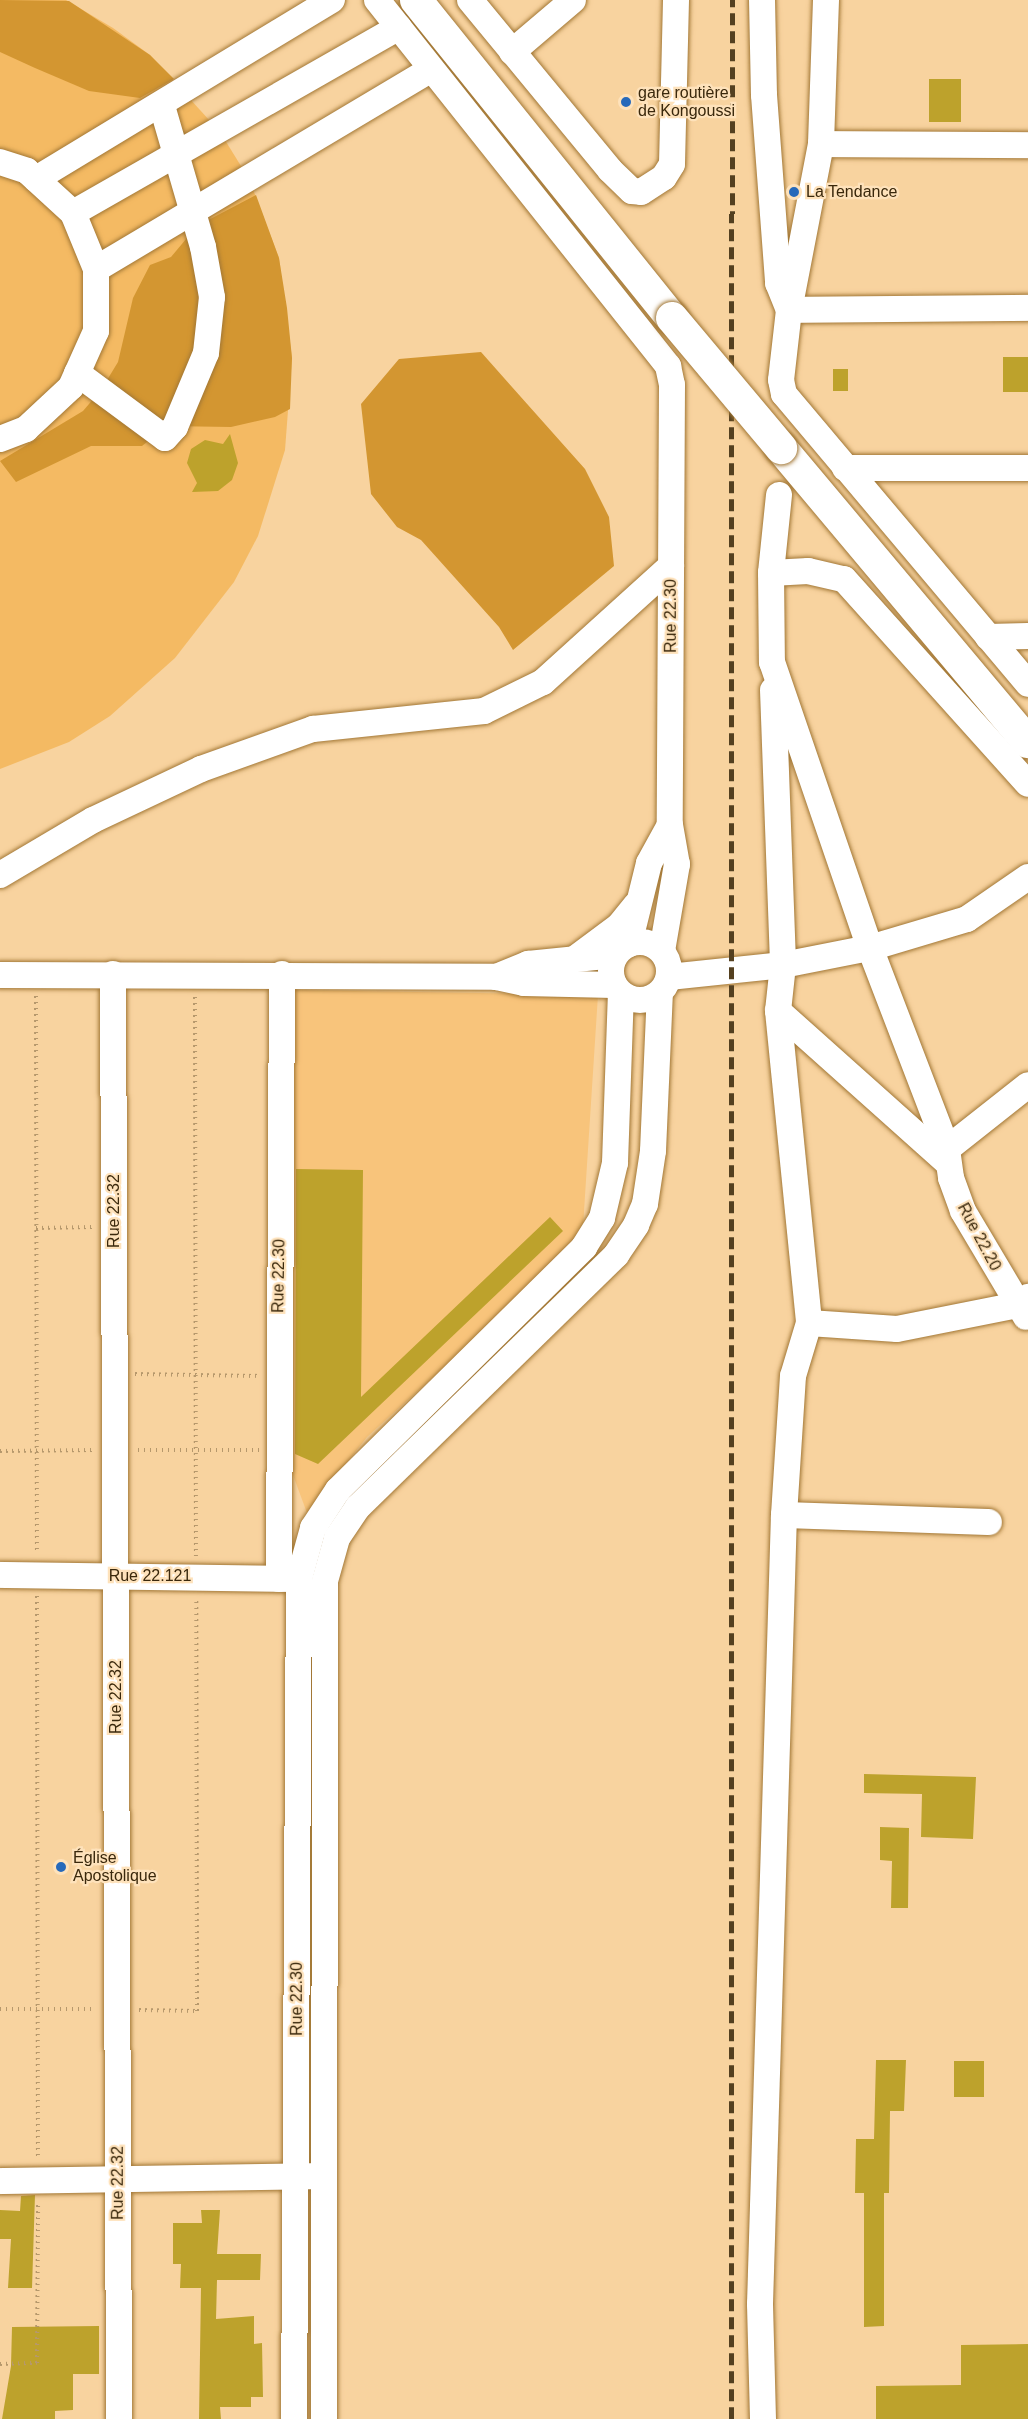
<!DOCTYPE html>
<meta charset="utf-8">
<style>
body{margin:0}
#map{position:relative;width:1028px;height:2419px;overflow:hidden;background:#f8d39f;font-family:Arial,sans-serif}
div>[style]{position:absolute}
.built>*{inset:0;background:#f8c47b}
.green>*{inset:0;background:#f4ba63}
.forest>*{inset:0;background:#d39631}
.building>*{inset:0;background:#bda22c;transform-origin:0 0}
.path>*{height:4px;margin-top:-2px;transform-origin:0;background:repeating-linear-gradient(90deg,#b6986c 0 1.5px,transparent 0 6px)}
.roads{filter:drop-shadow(0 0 2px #a27735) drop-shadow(0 0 2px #a27735)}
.minor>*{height:26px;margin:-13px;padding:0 13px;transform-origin:13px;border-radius:13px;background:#fff}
.minor>.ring{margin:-13px;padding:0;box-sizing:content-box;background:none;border:26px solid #fff;border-radius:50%}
.major>*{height:32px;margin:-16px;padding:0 16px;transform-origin:16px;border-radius:16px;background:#fff}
.rail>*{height:4.5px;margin-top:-2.25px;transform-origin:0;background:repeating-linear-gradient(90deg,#544020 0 12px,transparent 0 18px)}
.bridges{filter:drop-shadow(0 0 2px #a27735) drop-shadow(0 0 2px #a27735)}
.major-bridge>*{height:32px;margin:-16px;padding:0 16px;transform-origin:16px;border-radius:16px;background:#fff}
.dots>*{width:16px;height:16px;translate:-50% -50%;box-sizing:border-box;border:3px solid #fee2bb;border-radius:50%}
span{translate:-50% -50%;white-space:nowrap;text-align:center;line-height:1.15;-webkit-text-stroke:4.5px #fee2bb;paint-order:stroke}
.poi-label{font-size:16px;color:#3a280c}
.left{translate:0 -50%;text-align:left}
.street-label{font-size:16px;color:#3a280c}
</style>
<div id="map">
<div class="built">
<i style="clip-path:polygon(291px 990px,598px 995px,582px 1242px,367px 1437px,307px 1513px,286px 1456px)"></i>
</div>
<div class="green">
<i style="clip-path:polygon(0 0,66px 0,113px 28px,150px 55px,220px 132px,249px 179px,279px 258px,292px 358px,285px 450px,258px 536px,234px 582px,175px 658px,110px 716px,69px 742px,0 769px)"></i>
</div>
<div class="forest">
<i style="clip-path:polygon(0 0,69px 1px,150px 55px,174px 79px,140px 98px,89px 91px,35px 68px,0 52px)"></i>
<i style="clip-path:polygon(256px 195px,279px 258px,287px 308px,292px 358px,290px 409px,275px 417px,231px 427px,167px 426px,142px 446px,91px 446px,16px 482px,0 461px,83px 411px,101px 390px,118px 362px,133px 298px,150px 265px,171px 257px,197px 226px)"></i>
<i style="clip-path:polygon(481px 352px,585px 469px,609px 517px,614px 566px,513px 650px,499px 627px,421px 540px,397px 527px,371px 494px,361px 404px,399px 359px)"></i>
</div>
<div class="building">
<i style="left:929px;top:79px;width:32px;height:43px"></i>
<i style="left:1028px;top:357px;width:35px;height:25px;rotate:90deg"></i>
<i style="left:833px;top:369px;width:15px;height:22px"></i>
<i style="clip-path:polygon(230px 434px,238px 463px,232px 480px,218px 491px,192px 492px,197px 483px,187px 463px,191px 449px,205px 440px,223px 444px)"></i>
<i style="clip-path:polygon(296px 1169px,363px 1170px,361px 1397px,550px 1217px,563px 1231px,318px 1464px,295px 1454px)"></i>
<i style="clip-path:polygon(864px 1774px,976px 1777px,973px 1839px,921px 1837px,922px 1794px,864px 1793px)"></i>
<i style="clip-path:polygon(880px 1827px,909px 1828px,908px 1908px,891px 1908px,892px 1861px,880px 1860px)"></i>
<i style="clip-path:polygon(876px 2060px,906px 2060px,904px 2111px,890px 2111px,889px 2193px,884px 2193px,884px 2326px,864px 2327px,864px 2193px,855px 2193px,856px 2139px,874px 2139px)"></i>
<i style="left:954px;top:2061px;width:30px;height:36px"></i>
<i style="clip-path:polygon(35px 2195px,32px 2288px,8px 2288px,11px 2239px,0 2239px,0 2210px,20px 2211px,21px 2196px)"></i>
<i style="clip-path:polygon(201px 2210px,220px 2210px,217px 2254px,261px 2254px,260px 2280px,217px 2280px,216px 2319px,254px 2316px,254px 2344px,262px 2343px,263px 2397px,251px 2397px,251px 2407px,220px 2407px,221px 2419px,199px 2419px,201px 2288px,180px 2288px,181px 2264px,173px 2264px,173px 2223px,202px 2223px)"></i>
<i style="clip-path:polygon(99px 2326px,99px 2374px,73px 2374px,73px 2410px,55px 2411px,55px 2419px,2px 2419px,11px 2366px,12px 2327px)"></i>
<i style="clip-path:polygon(1028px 2344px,1028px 2419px,876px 2419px,876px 2386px,961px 2385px,961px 2345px)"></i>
</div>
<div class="path">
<i style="left:36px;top:996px;width:557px;rotate:89.9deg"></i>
<i style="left:195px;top:997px;width:559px;rotate:89.9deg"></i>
<i style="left:36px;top:1228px;width:56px;rotate:-1deg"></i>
<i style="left:135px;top:1374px;width:124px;rotate:0.9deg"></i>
<i style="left:138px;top:1450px;width:121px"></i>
<i style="left:0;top:1451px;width:94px;rotate:-0.6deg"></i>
<i style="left:37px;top:1596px;width:563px;rotate:89.9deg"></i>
<i style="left:0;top:2009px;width:95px"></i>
<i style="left:139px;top:2010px;width:58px;rotate:1deg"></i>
<i style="left:197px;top:2011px;width:411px;rotate:-90.1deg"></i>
<i style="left:0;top:2364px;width:37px;rotate:-2deg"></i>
<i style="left:37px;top:2363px;width:161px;rotate:-89.6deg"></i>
</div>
<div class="roads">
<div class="minor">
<i style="left:377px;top:0;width:468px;rotate:51.5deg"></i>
<i style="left:668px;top:366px;width:19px;rotate:78deg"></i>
<i style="left:672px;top:385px;width:440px;rotate:90.3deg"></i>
<i style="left:670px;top:825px;width:40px;rotate:80deg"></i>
<i style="left:677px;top:864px;width:88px;rotate:99.8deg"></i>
<i style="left:470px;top:0;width:220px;rotate:50.5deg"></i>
<i style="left:610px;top:170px;width:30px;rotate:44deg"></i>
<i style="left:632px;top:191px;width:9px;rotate:6deg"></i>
<i style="left:641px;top:192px;width:27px;rotate:-33deg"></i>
<i style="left:664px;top:177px;width:15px;rotate:-58deg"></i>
<i style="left:672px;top:164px;width:164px;rotate:-88.6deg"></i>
<i style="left:762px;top:0;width:95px;rotate:88.8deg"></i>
<i style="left:764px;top:95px;width:189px;rotate:85.7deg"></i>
<i style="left:778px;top:283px;width:29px;rotate:68deg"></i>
<i style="left:789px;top:310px;width:239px;rotate:-0.5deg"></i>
<i style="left:826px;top:0;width:144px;rotate:92deg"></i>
<i style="left:821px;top:144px;width:169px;rotate:100.9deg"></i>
<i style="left:789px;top:310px;width:70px;rotate:96.5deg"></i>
<i style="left:781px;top:380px;width:14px;rotate:78deg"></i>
<i style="left:784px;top:394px;width:379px;rotate:49.9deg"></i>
<i style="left:512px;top:52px;width:80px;rotate:-40.4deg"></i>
<i style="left:821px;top:144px;width:207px;rotate:0.3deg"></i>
<i style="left:0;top:162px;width:28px;rotate:18deg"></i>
<i style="left:27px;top:171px;width:62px;rotate:42.4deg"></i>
<i style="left:73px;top:213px;width:61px;rotate:67.7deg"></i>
<i style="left:96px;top:269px;width:62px;rotate:90deg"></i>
<i style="left:96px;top:331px;width:61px;rotate:114.1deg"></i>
<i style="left:71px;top:387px;width:62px;rotate:137deg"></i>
<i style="left:26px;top:429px;width:28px;rotate:159deg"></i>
<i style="left:36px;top:179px;width:346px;rotate:-31.2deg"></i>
<i style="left:73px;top:213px;width:375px;rotate:-29.7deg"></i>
<i style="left:96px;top:269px;width:390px;rotate:-30.8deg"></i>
<i style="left:77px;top:373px;width:109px;rotate:36.5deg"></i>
<i style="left:165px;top:438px;width:15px;rotate:-48deg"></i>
<i style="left:175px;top:427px;width:80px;rotate:-67.3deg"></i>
<i style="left:206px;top:353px;width:56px;rotate:-83.9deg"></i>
<i style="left:212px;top:297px;width:51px;rotate:-100.2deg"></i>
<i style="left:203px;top:247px;width:147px;rotate:-106.2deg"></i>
<i style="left:845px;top:468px;width:183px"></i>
<i style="left:779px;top:495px;width:78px;rotate:95.9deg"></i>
<i style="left:771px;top:573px;width:89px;rotate:89.4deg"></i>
<i style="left:772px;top:662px;width:302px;rotate:71.1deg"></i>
<i style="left:870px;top:948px;width:215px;rotate:69deg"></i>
<i style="left:947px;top:1149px;width:29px;rotate:82deg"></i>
<i style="left:951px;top:1178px;width:35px;rotate:70deg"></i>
<i style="left:963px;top:1211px;width:123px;rotate:59.3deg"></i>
<i style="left:771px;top:573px;width:37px;rotate:-3deg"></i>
<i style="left:808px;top:571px;width:37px;rotate:13deg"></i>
<i style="left:844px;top:579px;width:275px;rotate:48.1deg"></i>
<i style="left:988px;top:637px;width:40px;rotate:-1.4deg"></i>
<i style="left:773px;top:690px;width:275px;rotate:87.9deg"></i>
<i style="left:783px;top:965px;width:89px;rotate:-11.1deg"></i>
<i style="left:870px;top:948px;width:101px;rotate:-16.6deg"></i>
<i style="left:967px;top:919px;width:74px;rotate:-34.5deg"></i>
<i style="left:0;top:875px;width:108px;rotate:-30.6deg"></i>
<i style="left:93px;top:820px;width:119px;rotate:-25.3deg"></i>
<i style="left:201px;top:769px;width:119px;rotate:-19.7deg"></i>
<i style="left:313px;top:729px;width:172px;rotate:-6deg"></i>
<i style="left:484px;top:711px;width:66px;rotate:-26.2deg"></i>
<i style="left:543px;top:682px;width:173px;rotate:-42.2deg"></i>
<i class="ring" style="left:611px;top:942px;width:32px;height:32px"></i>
<i style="left:629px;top:944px;width:83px;rotate:-76.1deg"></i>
<i style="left:649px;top:863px;width:43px;rotate:-61.1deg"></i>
<i style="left:576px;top:958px;width:54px;rotate:-36.7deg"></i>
<i style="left:619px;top:926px;width:27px;rotate:-51deg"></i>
<i style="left:113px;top:974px;width:1445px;rotate:89.76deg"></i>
<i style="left:0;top:975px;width:496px;rotate:0.2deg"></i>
<i style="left:496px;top:977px;width:29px;rotate:12deg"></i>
<i style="left:524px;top:983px;width:90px;rotate:1.3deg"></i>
<i style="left:496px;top:977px;width:35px;rotate:-22deg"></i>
<i style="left:528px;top:964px;width:87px;rotate:-5.9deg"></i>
<i style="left:669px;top:977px;width:115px;rotate:-6deg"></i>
<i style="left:783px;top:965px;width:46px;rotate:96.2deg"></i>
<i style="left:778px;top:1011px;width:227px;rotate:41.8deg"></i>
<i style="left:778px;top:1011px;width:314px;rotate:84.3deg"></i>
<i style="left:947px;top:1149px;width:103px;rotate:-38.3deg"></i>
<i style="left:784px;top:1515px;width:205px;rotate:2deg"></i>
<i style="left:0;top:1575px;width:297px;rotate:0.8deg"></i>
<i style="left:279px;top:1579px;width:605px;rotate:-89.72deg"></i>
<i style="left:0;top:2181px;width:313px;rotate:-0.9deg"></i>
<i style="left:294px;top:2419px;width:840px;rotate:-89.66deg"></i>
<i style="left:299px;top:1579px;width:53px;rotate:-74.6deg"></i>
<i style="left:313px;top:1528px;width:45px;rotate:-56.7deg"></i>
<i style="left:338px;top:1490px;width:346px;rotate:-44.6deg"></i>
<i style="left:584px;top:1247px;width:34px;rotate:-58deg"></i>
<i style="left:602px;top:1218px;width:57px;rotate:-76.7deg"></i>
<i style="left:615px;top:1163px;width:169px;rotate:-88deg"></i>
<i style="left:324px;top:2419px;width:838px;rotate:-89.93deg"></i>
<i style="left:325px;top:1581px;width:45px;rotate:-74.4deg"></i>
<i style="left:337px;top:1538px;width:37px;rotate:-56deg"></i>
<i style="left:358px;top:1507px;width:361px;rotate:-44.3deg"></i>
<i style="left:616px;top:1255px;width:36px;rotate:-56deg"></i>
<i style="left:636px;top:1225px;width:23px;rotate:-67deg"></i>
<i style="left:645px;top:1204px;width:54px;rotate:-81.4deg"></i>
<i style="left:653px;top:1151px;width:158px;rotate:-87.5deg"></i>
<i style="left:763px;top:2419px;width:115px;rotate:-91.5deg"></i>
<i style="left:760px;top:2304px;width:789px;rotate:-88.26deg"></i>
<i style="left:784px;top:1515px;width:139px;rotate:-86.3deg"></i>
<i style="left:793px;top:1376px;width:55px;rotate:-73.2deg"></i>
<i style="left:809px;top:1323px;width:88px;rotate:3.9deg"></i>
<i style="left:897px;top:1329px;width:123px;rotate:-11.2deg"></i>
<i style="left:1018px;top:1305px;width:13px;rotate:-39deg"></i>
</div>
<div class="major">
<i style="left:416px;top:0;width:408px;rotate:51.2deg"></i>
<i style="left:781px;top:448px;width:384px;rotate:50deg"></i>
</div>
</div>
<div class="rail">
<i style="left:731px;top:2419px;width:2419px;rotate:-89.98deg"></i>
</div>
<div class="bridges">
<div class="major-bridge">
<i style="left:672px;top:318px;width:170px;rotate:50deg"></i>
</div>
</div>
<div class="dots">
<i style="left:626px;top:102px;background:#2669ba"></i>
<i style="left:794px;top:192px;background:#2669ba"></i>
<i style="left:61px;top:1867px;background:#2669ba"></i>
</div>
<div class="poi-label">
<span class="left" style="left:638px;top:102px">gare routière<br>de Kongoussi</span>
<span class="left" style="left:806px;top:192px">La Tendance</span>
<span class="left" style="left:73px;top:1867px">Église<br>Apostolique</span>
</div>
<div class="street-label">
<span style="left:671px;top:616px;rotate:-90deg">Rue 22.30</span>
<span style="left:114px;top:1211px;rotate:-90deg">Rue 22.32</span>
<span style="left:979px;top:1237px;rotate:62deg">Rue 22.20</span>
<span style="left:279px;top:1276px;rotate:-89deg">Rue 22.30</span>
<span style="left:150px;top:1576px">Rue 22.121</span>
<span style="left:116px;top:1697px;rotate:-90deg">Rue 22.32</span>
<span style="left:297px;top:1999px;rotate:-90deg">Rue 22.30</span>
<span style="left:118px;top:2183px;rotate:-90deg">Rue 22.32</span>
</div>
</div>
